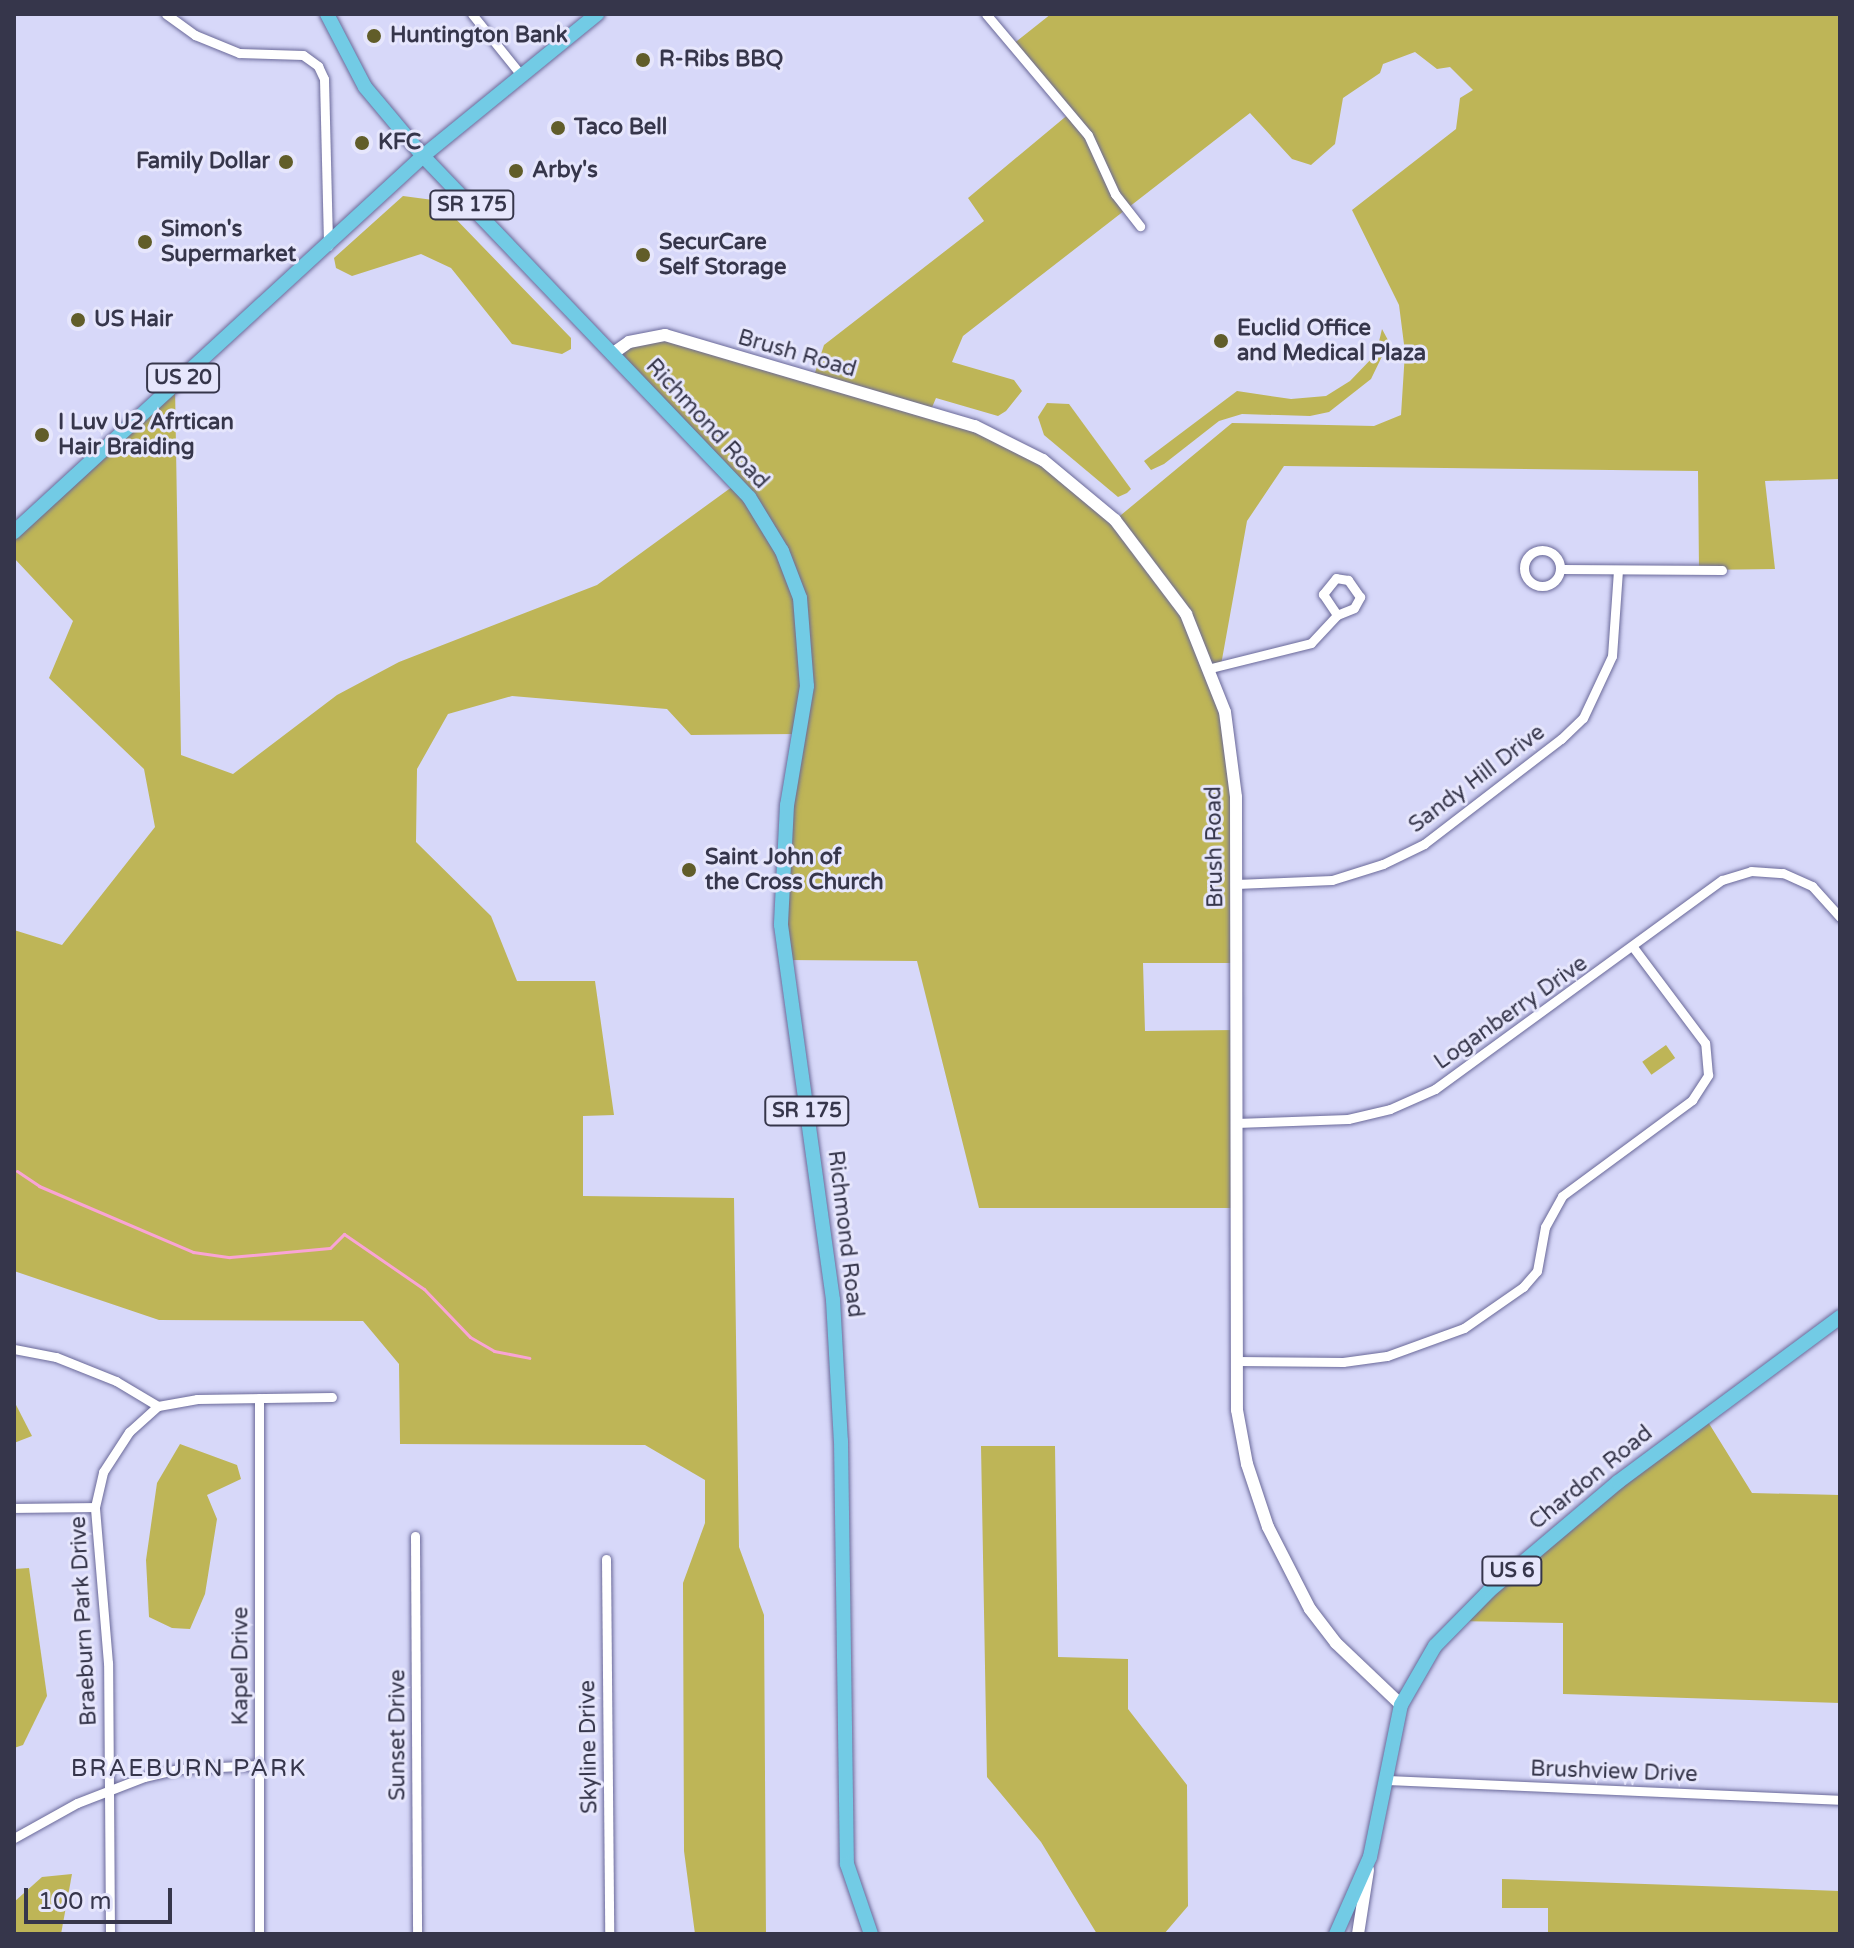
<!DOCTYPE html>
<style>
body{margin:0}
#map{position:relative;width:1854px;height:1948px;overflow:hidden;background:#d7d8f9;font-family:"Varela Round",sans-serif}
div>[style]{position:absolute}
.green>*{inset:0;background:#beb557;transform-origin:0 0}
.stream>*{height:3px;margin:-1.5px;padding:0 1.5px;transform-origin:1.5px;border-radius:1.5px;background:#f9a4d5}
.roads{filter:drop-shadow(0 0 2px #6a6999) drop-shadow(0 0 2px #6a6999)}
.street>*{height:9px;margin:-4.5px;padding:0 4.5px;transform-origin:4.5px;border-radius:4.5px;background:#fff}
.street>.ring{margin:-4.5px;padding:0;box-sizing:content-box;background:none;border:9px solid #fff;border-radius:50%}
.secondary>*{height:12px;margin:-6px;padding:0 6px;transform-origin:6px;border-radius:6px;background:#fff}
.primary>*{height:14px;margin:-7px;padding:0 7px;transform-origin:7px;border-radius:7px;background:#72cbe5}
.dots>*{width:22px;height:22px;translate:-50% -50%;box-sizing:border-box;border:4px solid #e6e6fc;border-radius:50%}
span{translate:-50% -50%;white-space:nowrap;text-align:center;line-height:1.15;-webkit-text-stroke:6px #e6e6fc;paint-order:stroke}
.shield-label span{padding:2px 6px;background:#e6e6fc;border:2px solid;border-radius:6px;-webkit-text-stroke-width:0}
.shield-label{font-size:20px;color:#36364b;font-weight:700}
.poi-label{font-size:22px;color:#36364b;font-weight:700}
.left{translate:0 -50%;text-align:left}
.right{translate:-100% -50%;text-align:right}
.street-label{font-size:22px;color:#36364b}
.neighbourhood-label{font-size:24px;color:#36364b;letter-spacing:2px}
.frame{position:absolute;inset:0;border:16px solid #36364b;pointer-events:none}
.scale{position:absolute;left:24px;top:1888px;width:148px;height:36px;box-sizing:border-box;border:4px solid #36364b;border-top:0;padding-left:10px;font-size:24px;line-height:28px;white-space:nowrap;color:#36364b;-webkit-text-stroke:6px #e6e6fc;paint-order:stroke}
</style>
<div id="map">
<div class="green">
<i style="clip-path:polygon(evenodd,1051px 14px,1840px 14px,1840px 479px,1765px 481px,1775px 569px,1699px 570px,1698px 471px,1284px 466px,1247px 521px,1221px 665px,1211px 668px,1232px 749px,1236px 963px,1143px 963px,1145px 1031px,1236px 1030px,1237px 1208px,979px 1208px,917px 961px,786px 960px,782px 931px,798px 734px,691px 735px,667px 709px,512px 696px,448px 714px,417px 769px,416px 842px,491px 916px,517px 981px,595px 981px,614px 1115px,583px 1116px,583px 1196px,734px 1198px,739px 1547px,764px 1615px,766px 1934px,695px 1934px,684px 1851px,683px 1583px,705px 1523px,705px 1480px,645px 1445px,400px 1444px,399px 1364px,363px 1321px,159px 1320px,14px 1271px,14px 930px,62px 945px,155px 827px,144px 769px,49px 678px,73px 621px,14px 558px,14px 532px,175px 386px,181px 755px,233px 774px,337px 695px,399px 662px,597px 585px,736px 484px,612px 354px,652px 335px,813px 379px,824px 345px,984px 221px,968px 198px,1070px 113px,1013px 44px,1051px 14px,1415px 52px,1437px 69px,1450px 67px,1473px 90px,1460px 98px,1456px 129px,1352px 210px,1399px 305px,1405px 352px,1401px 415px,1374px 426px,1232px 423px,1115px 520px,1043px 460px,930px 412px,936px 398px,998px 416px,1006px 411px,1022px 391px,1014px 380px,952px 362px,963px 336px,1250px 113px,1292px 159px,1311px 165px,1335px 144px,1343px 98px,1380px 73px,1383px 64px,1415px 52px)"></i>
<i style="clip-path:polygon(403px 196px,433px 200px,450px 213px,571px 338px,571px 349px,562px 354px,512px 344px,451px 268px,421px 254px,352px 276px,336px 268px,334px 258px)"></i>
<i style="clip-path:polygon(1382px 329px,1389px 342px,1371px 379px,1329px 412px,1310px 416px,1242px 414px,1219px 421px,1164px 464px,1151px 470px,1144px 461px,1237px 391px,1291px 399px,1326px 396px,1350px 381px,1376px 354px)"></i>
<i style="clip-path:polygon(1047px 403px,1069px 404px,1131px 489px,1127px 493px,1118px 497px,1044px 435px,1038px 417px)"></i>
<i style="left:1666px;top:1045px;width:16px;height:29px;rotate:55deg"></i>
<i style="clip-path:polygon(14px 1401px,32px 1436px,14px 1443px)"></i>
<i style="clip-path:polygon(1705px 1417px,1752px 1493px,1840px 1495px,1840px 1703px,1563px 1694px,1563px 1623px,1457px 1621px)"></i>
<i style="clip-path:polygon(180px 1444px,237px 1465px,241px 1479px,207px 1495px,217px 1519px,205px 1594px,190px 1629px,172px 1628px,149px 1617px,146px 1560px,157px 1483px)"></i>
<i style="clip-path:polygon(981px 1446px,1055px 1446px,1058px 1657px,1128px 1659px,1128px 1709px,1187px 1785px,1188px 1906px,1164px 1934px,1097px 1934px,1041px 1842px,987px 1777px)"></i>
<i style="clip-path:polygon(29px 1568px,47px 1696px,23px 1745px,14px 1748px,14px 1569px)"></i>
<i style="clip-path:polygon(72px 1874px,61px 1934px,14px 1934px,14px 1902px,42px 1877px)"></i>
<i style="clip-path:polygon(1502px 1879px,1840px 1891px,1840px 1934px,1548px 1934px,1548px 1908px,1502px 1908px)"></i>
</div>
<div class="stream">
<i style="left:17px;top:1171px;width:27px;rotate:34deg"></i>
<i style="left:39px;top:1186px;width:168px;rotate:23.2deg"></i>
<i style="left:193px;top:1252px;width:37px;rotate:8deg"></i>
<i style="left:230px;top:1257px;width:100px;rotate:-5.1deg"></i>
<i style="left:330px;top:1248px;width:20px;rotate:-45deg"></i>
<i style="left:344px;top:1234px;width:97px;rotate:34.5deg"></i>
<i style="left:424px;top:1289px;width:66px;rotate:46.2deg"></i>
<i style="left:470px;top:1337px;width:28px;rotate:30deg"></i>
<i style="left:494px;top:1351px;width:36px;rotate:11deg"></i>
</div>
<div class="roads">
<div class="street">
<i style="left:166px;top:14px;width:36px;rotate:36deg"></i>
<i style="left:195px;top:35px;width:48px;rotate:22.2deg"></i>
<i style="left:239px;top:53px;width:64px;rotate:1.8deg"></i>
<i style="left:303px;top:55px;width:19px;rotate:36deg"></i>
<i style="left:318px;top:66px;width:14px;rotate:65deg"></i>
<i style="left:324px;top:79px;width:167px;rotate:88.6deg"></i>
<i style="left:472px;top:14px;width:78px;rotate:51.2deg"></i>
<i style="left:986px;top:14px;width:158px;rotate:49.9deg"></i>
<i style="left:1088px;top:135px;width:65px;rotate:65.4deg"></i>
<i style="left:1115px;top:194px;width:41px;rotate:52deg"></i>
<i class="ring" style="left:1524px;top:550px;width:27px;height:27px"></i>
<i style="left:1561px;top:569px;width:161px;rotate:0.4deg"></i>
<i style="left:1211px;top:668px;width:103px;rotate:-14deg"></i>
<i style="left:1311px;top:643px;width:38px;rotate:-47deg"></i>
<i style="left:1337px;top:615px;width:18px;rotate:-22deg"></i>
<i style="left:1354px;top:608px;width:13px;rotate:-61deg"></i>
<i style="left:1360px;top:597px;width:21px;rotate:-125deg"></i>
<i style="left:1348px;top:580px;width:12px;rotate:-171deg"></i>
<i style="left:1336px;top:578px;width:21px;rotate:129deg"></i>
<i style="left:1323px;top:594px;width:25px;rotate:56deg"></i>
<i style="left:1236px;top:884px;width:96px;rotate:-2.4deg"></i>
<i style="left:1332px;top:880px;width:53px;rotate:-17.4deg"></i>
<i style="left:1383px;top:864px;width:46px;rotate:-26deg"></i>
<i style="left:1424px;top:844px;width:173px;rotate:-37.5deg"></i>
<i style="left:1561px;top:739px;width:30px;rotate:-44deg"></i>
<i style="left:1583px;top:718px;width:68px;rotate:-64.9deg"></i>
<i style="left:1612px;top:656px;width:86px;rotate:-86deg"></i>
<i style="left:1236px;top:1123px;width:112px;rotate:-2deg"></i>
<i style="left:1348px;top:1119px;width:43px;rotate:-13.4deg"></i>
<i style="left:1390px;top:1109px;width:49px;rotate:-24deg"></i>
<i style="left:1435px;top:1089px;width:355px;rotate:-36.1deg"></i>
<i style="left:1722px;top:880px;width:30px;rotate:-17deg"></i>
<i style="left:1751px;top:871px;width:32px;rotate:4deg"></i>
<i style="left:1783px;top:873px;width:32px;rotate:24deg"></i>
<i style="left:1812px;top:886px;width:42px;rotate:47.9deg"></i>
<i style="left:14px;top:1349px;width:43px;rotate:10.8deg"></i>
<i style="left:56px;top:1357px;width:65px;rotate:21.8deg"></i>
<i style="left:116px;top:1381px;width:49px;rotate:30.8deg"></i>
<i style="left:1237px;top:1361px;width:106px;rotate:0.5deg"></i>
<i style="left:1343px;top:1362px;width:44px;rotate:-7.8deg"></i>
<i style="left:1387px;top:1356px;width:82px;rotate:-20deg"></i>
<i style="left:1464px;top:1328px;width:72px;rotate:-34.8deg"></i>
<i style="left:1523px;top:1287px;width:21px;rotate:-49deg"></i>
<i style="left:1537px;top:1271px;width:45px;rotate:-79.7deg"></i>
<i style="left:1545px;top:1227px;width:35px;rotate:-61deg"></i>
<i style="left:1562px;top:1196px;width:162px;rotate:-36.4deg"></i>
<i style="left:1692px;top:1100px;width:30px;rotate:-57deg"></i>
<i style="left:1708px;top:1075px;width:32px;rotate:-95deg"></i>
<i style="left:1705px;top:1043px;width:120px;rotate:-126.9deg"></i>
<i style="left:259px;top:1398px;width:536px;rotate:90deg"></i>
<i style="left:14px;top:1508px;width:81px;rotate:-0.7deg"></i>
<i style="left:415px;top:1536px;width:398px;rotate:89.7deg"></i>
<i style="left:606px;top:1559px;width:375px;rotate:89.5deg"></i>
<i style="left:1386px;top:1780px;width:454px;rotate:2.5deg"></i>
<i style="left:14px;top:1838px;width:72px;rotate:-29.1deg"></i>
<i style="left:77px;top:1803px;width:72px;rotate:-21.2deg"></i>
<i style="left:144px;top:1777px;width:37px;rotate:-13deg"></i>
<i style="left:180px;top:1769px;width:79px;rotate:-2.9deg"></i>
<i style="left:110px;top:1934px;width:271px;rotate:-90.4deg"></i>
<i style="left:108px;top:1663px;width:157px;rotate:-94.8deg"></i>
<i style="left:95px;top:1507px;width:36px;rotate:-77deg"></i>
<i style="left:103px;top:1472px;width:48px;rotate:-57deg"></i>
<i style="left:129px;top:1432px;width:39px;rotate:-42deg"></i>
<i style="left:158px;top:1406px;width:40px;rotate:-10deg"></i>
<i style="left:197px;top:1399px;width:135px;rotate:-0.8deg"></i>
</div>
<div class="secondary">
<i style="left:612px;top:354px;width:21px;rotate:-35deg"></i>
<i style="left:629px;top:342px;width:37px;rotate:-11deg"></i>
<i style="left:665px;top:335px;width:323px;rotate:16.4deg"></i>
<i style="left:975px;top:426px;width:76px;rotate:26.6deg"></i>
<i style="left:1043px;top:460px;width:94px;rotate:39.8deg"></i>
<i style="left:1115px;top:520px;width:118px;rotate:52.9deg"></i>
<i style="left:1186px;top:614px;width:105px;rotate:68.3deg"></i>
<i style="left:1225px;top:712px;width:86px;rotate:82.6deg"></i>
<i style="left:1236px;top:797px;width:613px;rotate:89.91deg"></i>
<i style="left:1237px;top:1410px;width:55px;rotate:79.5deg"></i>
<i style="left:1247px;top:1464px;width:66px;rotate:71.6deg"></i>
<i style="left:1268px;top:1527px;width:92px;rotate:62.9deg"></i>
<i style="left:1310px;top:1609px;width:43px;rotate:52.6deg"></i>
<i style="left:1336px;top:1643px;width:90px;rotate:43.6deg"></i>
<i style="left:1358px;top:1934px;width:65px;rotate:-81.1deg"></i>
</div>
<div class="primary">
<i style="left:327px;top:14px;width:82px;rotate:62.5deg"></i>
<i style="left:365px;top:87px;width:90px;rotate:50deg"></i>
<i style="left:423px;top:156px;width:472px;rotate:46.3deg"></i>
<i style="left:749px;top:497px;width:63px;rotate:58.6deg"></i>
<i style="left:782px;top:551px;width:50px;rotate:69deg"></i>
<i style="left:800px;top:598px;width:88px;rotate:85.5deg"></i>
<i style="left:807px;top:686px;width:121px;rotate:99.5deg"></i>
<i style="left:787px;top:805px;width:120px;rotate:92.9deg"></i>
<i style="left:781px;top:925px;width:379px;rotate:82.1deg"></i>
<i style="left:833px;top:1300px;width:141px;rotate:86.8deg"></i>
<i style="left:841px;top:1441px;width:423px;rotate:89.2deg"></i>
<i style="left:847px;top:1864px;width:74px;rotate:71.1deg"></i>
<i style="left:14px;top:532px;width:556px;rotate:-42.59deg"></i>
<i style="left:423px;top:156px;width:225px;rotate:-39.2deg"></i>
<i style="left:1336px;top:1934px;width:84px;rotate:-66.2deg"></i>
<i style="left:1370px;top:1857px;width:155px;rotate:-78.5deg"></i>
<i style="left:1401px;top:1705px;width:68px;rotate:-60deg"></i>
<i style="left:1435px;top:1646px;width:77px;rotate:-45.5deg"></i>
<i style="left:1489px;top:1591px;width:169px;rotate:-40.2deg"></i>
<i style="left:1618px;top:1482px;width:277px;rotate:-36.6deg"></i>
</div>
</div>
<div class="dots">
<i style="left:374px;top:36px;background:#615d29"></i>
<i style="left:643px;top:60px;background:#615d29"></i>
<i style="left:558px;top:128px;background:#615d29"></i>
<i style="left:362px;top:143px;background:#615d29"></i>
<i style="left:286px;top:162px;background:#615d29"></i>
<i style="left:516px;top:171px;background:#615d29"></i>
<i style="left:145px;top:242px;background:#615d29"></i>
<i style="left:643px;top:255px;background:#615d29"></i>
<i style="left:78px;top:320px;background:#615d29"></i>
<i style="left:1221px;top:341px;background:#615d29"></i>
<i style="left:42px;top:435px;background:#615d29"></i>
<i style="left:689px;top:870px;background:#615d29"></i>
</div>
<div class="shield-label">
<span style="left:472px;top:205px">SR 175</span>
<span style="left:183px;top:378px">US 20</span>
<span style="left:807px;top:1111px">SR 175</span>
<span style="left:1512px;top:1571px">US 6</span>
</div>
<div class="poi-label">
<span class="left" style="left:390px;top:36px">Huntington Bank</span>
<span class="left" style="left:659px;top:60px">R-Ribs BBQ</span>
<span class="left" style="left:574px;top:128px">Taco Bell</span>
<span class="left" style="left:378px;top:143px">KFC</span>
<span class="right" style="left:270px;top:162px">Family Dollar</span>
<span class="left" style="left:532px;top:171px">Arby's</span>
<span class="left" style="left:161px;top:242px">Simon's<br>Supermarket</span>
<span class="left" style="left:659px;top:255px">SecurCare<br>Self Storage</span>
<span class="left" style="left:94px;top:320px">US Hair</span>
<span class="left" style="left:1237px;top:341px">Euclid Office<br>and Medical Plaza</span>
<span class="left" style="left:58px;top:435px">I Luv U2 Afrtican<br>Hair Braiding</span>
<span class="left" style="left:705px;top:870px">Saint John of<br>the Cross Church</span>
</div>
<div class="street-label">
<span style="left:797px;top:354px;rotate:16deg">Brush Road</span>
<span style="left:707px;top:424px;rotate:47deg">Richmond Road</span>
<span style="left:1477px;top:779px;rotate:-37deg">Sandy Hill Drive</span>
<span style="left:1215px;top:847px;rotate:-91deg">Brush Road</span>
<span style="left:1511px;top:1013px;rotate:-35deg">Loganberry Drive</span>
<span style="left:845px;top:1234px;rotate:83deg">Richmond Road</span>
<span style="left:1591px;top:1478px;rotate:-39deg">Chardon Road</span>
<span style="left:84px;top:1621px;rotate:-93deg">Braeburn Park Drive</span>
<span style="left:241px;top:1666px;rotate:-90deg">Kapel Drive</span>
<span style="left:398px;top:1735px;rotate:-90deg">Sunset Drive</span>
<span style="left:589px;top:1747px;rotate:-91deg">Skyline Drive</span>
<span style="left:1614px;top:1772px;rotate:2deg">Brushview Drive</span>
</div>
<div class="neighbourhood-label">
<span style="left:189px;top:1769px">BRAEBURN PARK</span>
</div>
<div class="frame"></div>
<div class="scale">100 m</div>
</div>
